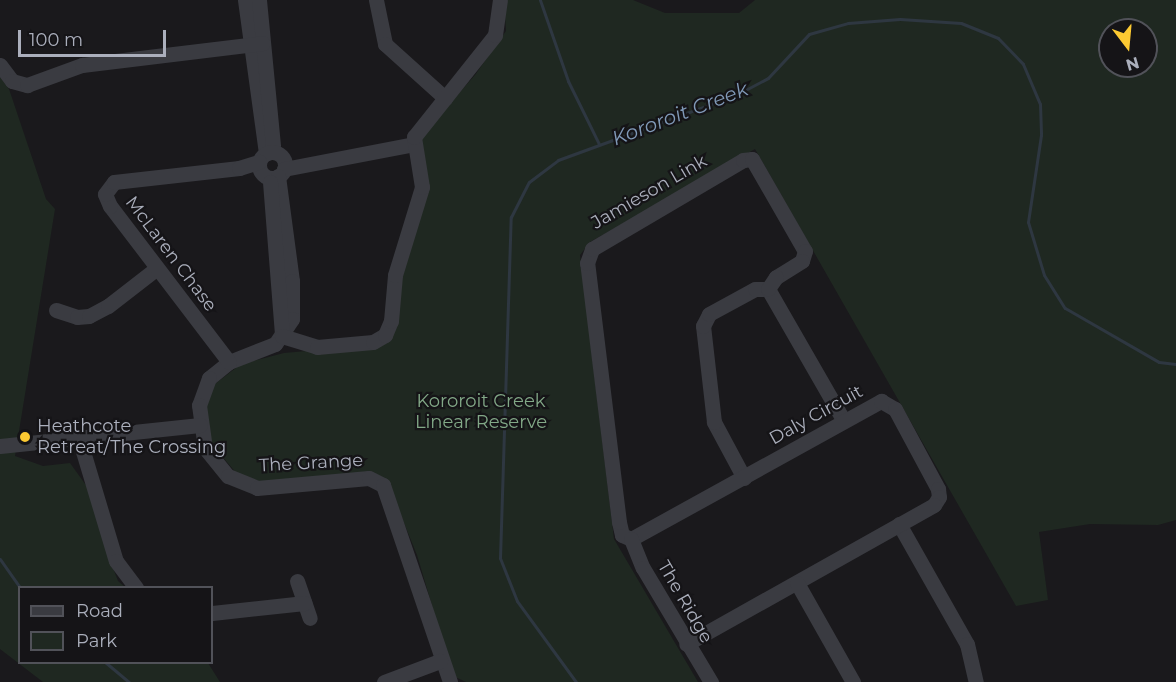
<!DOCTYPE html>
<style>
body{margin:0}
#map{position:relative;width:1176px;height:682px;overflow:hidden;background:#1a191c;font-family:Montserrat,sans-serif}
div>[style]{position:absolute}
.green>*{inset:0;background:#1f2821}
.stream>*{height:3px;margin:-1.5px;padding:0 1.5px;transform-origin:1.5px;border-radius:1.5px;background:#2e3741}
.minor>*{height:15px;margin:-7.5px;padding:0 7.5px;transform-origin:7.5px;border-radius:7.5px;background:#3a3b41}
.minor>.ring{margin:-7.5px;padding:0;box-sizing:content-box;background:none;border:15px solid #3a3b41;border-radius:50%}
.dots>*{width:16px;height:16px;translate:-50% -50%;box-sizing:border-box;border:3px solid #151417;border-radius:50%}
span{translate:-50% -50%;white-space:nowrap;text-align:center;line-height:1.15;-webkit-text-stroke:4.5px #151417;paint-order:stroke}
.street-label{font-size:18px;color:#abafbc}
.park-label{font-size:18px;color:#82a887}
.poi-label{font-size:18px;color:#abafbc}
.left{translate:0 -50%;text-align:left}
.water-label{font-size:20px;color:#819ab8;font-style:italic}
.legend{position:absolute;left:18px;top:586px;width:195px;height:78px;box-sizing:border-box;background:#151417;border:2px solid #515259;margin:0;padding:8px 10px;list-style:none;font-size:18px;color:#abafbc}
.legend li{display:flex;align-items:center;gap:12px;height:30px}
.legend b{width:30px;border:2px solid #515259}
.north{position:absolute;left:1098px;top:18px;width:60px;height:60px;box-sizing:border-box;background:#151417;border:2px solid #515259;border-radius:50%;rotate:164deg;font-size:16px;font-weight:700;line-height:24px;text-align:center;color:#abafbc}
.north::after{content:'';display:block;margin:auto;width:21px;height:27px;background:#fcc932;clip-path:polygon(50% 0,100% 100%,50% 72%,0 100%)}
.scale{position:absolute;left:18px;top:30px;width:148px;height:27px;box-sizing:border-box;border:3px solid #abafbc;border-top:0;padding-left:8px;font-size:18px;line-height:21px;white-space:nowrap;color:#abafbc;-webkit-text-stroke:4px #151417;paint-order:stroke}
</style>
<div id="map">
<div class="green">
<i style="clip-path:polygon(evenodd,504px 0,633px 0,665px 13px,739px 13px,755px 0,1176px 0,1176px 520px,1158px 525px,1090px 524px,1039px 532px,1048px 600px,1016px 606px,755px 149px,590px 242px,580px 255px,614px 539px,698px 682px,466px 682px,453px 676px,417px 555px,387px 481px,373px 472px,262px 482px,237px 474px,211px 443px,206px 404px,211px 387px,241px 364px,284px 353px,385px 344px,398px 305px,423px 134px,475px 75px,506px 31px,504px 0,1110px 30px,1146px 30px,1146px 66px,1110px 66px,1110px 30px)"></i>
<i style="clip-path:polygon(0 77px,9px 89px,46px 199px,55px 209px,15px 456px,43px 466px,70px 463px,88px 488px,105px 547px,118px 581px,125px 587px,20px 588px,20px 662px,208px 663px,220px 682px,43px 682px,0 649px)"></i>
</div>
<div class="stream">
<i style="left:540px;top:0;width:86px;rotate:70.9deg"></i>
<i style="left:568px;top:81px;width:70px;rotate:63.8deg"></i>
<i style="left:0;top:559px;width:35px;rotate:55deg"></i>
<i style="left:105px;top:662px;width:31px;rotate:40deg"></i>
<i style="left:576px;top:682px;width:100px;rotate:-126.1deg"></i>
<i style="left:517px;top:601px;width:46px;rotate:-111.6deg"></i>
<i style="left:500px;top:558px;width:341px;rotate:-88.2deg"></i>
<i style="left:511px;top:217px;width:39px;rotate:-63deg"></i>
<i style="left:529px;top:182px;width:36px;rotate:-37deg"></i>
<i style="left:558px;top:160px;width:189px;rotate:-20.1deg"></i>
<i style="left:736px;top:95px;width:36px;rotate:-28deg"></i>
<i style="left:768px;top:78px;width:60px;rotate:-47deg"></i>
<i style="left:809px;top:34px;width:41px;rotate:-15.8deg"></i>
<i style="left:848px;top:23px;width:52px;rotate:-4.4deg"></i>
<i style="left:900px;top:19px;width:61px;rotate:3.8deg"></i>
<i style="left:961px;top:23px;width:40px;rotate:22deg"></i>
<i style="left:998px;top:38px;width:36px;rotate:46deg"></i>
<i style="left:1023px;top:64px;width:43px;rotate:67deg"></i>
<i style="left:1040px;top:104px;width:31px;rotate:88deg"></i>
<i style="left:1041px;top:135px;width:88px;rotate:98.5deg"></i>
<i style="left:1028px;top:222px;width:55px;rotate:73.2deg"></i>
<i style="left:1044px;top:275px;width:39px;rotate:58deg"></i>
<i style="left:1065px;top:308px;width:108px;rotate:29.9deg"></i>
<i style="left:1159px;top:362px;width:17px;rotate:7deg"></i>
</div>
<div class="minor">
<i style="left:245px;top:0;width:155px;rotate:82.2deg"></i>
<i style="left:259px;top:0;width:146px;rotate:84.5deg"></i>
<i style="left:376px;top:0;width:45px;rotate:78.4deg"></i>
<i style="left:385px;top:44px;width:81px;rotate:42deg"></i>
<i style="left:0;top:65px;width:20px;rotate:53deg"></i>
<i style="left:12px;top:81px;width:16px;rotate:15deg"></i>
<i style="left:27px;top:85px;width:59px;rotate:-20deg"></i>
<i style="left:82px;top:65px;width:182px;rotate:-6.9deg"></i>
<i class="ring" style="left:259px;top:152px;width:11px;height:11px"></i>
<i style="left:284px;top:169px;width:132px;rotate:-10.9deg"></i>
<i style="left:278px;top:176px;width:106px;rotate:82.4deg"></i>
<i style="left:292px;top:281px;width:38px;rotate:90deg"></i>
<i style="left:292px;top:319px;width:30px;rotate:124deg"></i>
<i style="left:275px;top:344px;width:49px;rotate:158.6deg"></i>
<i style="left:229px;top:362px;width:26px;rotate:141deg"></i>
<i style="left:209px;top:378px;width:29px;rotate:110deg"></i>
<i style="left:199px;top:405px;width:43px;rotate:82.1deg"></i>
<i style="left:205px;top:448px;width:36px;rotate:51deg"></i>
<i style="left:228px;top:476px;width:31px;rotate:22deg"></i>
<i style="left:257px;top:488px;width:112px;rotate:-5.1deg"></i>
<i style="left:369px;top:478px;width:16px;rotate:27deg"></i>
<i style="left:383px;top:485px;width:208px;rotate:71.2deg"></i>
<i style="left:270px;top:182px;width:154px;rotate:85.5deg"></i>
<i style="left:56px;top:310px;width:22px;rotate:18deg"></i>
<i style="left:77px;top:317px;width:12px;rotate:-5deg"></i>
<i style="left:89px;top:316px;width:21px;rotate:-28deg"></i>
<i style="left:108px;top:306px;width:62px;rotate:-37.8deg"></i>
<i style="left:282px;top:336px;width:37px;rotate:17deg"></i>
<i style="left:317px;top:347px;width:56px;rotate:-5.1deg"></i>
<i style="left:373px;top:342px;width:14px;rotate:-30deg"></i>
<i style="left:385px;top:335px;width:15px;rotate:-67deg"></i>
<i style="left:391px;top:321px;width:46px;rotate:-85deg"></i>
<i style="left:395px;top:275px;width:92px;rotate:-72.9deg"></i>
<i style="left:422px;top:187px;width:51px;rotate:-99.1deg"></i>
<i style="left:414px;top:137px;width:130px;rotate:-51.5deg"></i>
<i style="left:495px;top:35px;width:35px;rotate:-82deg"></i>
<i style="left:229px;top:362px;width:196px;rotate:-127.3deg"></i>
<i style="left:110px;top:206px;width:13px;rotate:-113deg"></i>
<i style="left:105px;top:194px;width:15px;rotate:-53deg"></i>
<i style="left:114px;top:182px;width:126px;rotate:-6.4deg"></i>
<i style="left:239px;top:168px;width:21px;rotate:-17deg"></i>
<i style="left:79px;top:438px;width:128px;rotate:73.3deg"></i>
<i style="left:116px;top:561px;width:34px;rotate:53deg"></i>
<i style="left:0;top:446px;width:201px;rotate:-6deg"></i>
<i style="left:744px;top:478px;width:64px;rotate:-118.2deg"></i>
<i style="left:714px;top:422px;width:97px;rotate:-96.5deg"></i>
<i style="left:703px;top:326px;width:13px;rotate:-63deg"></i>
<i style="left:709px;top:314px;width:52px;rotate:-28.5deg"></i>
<i style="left:755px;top:289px;width:13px"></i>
<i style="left:768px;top:289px;width:152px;rotate:60.1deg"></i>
<i style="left:899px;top:524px;width:138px;rotate:60.5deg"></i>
<i style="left:967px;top:644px;width:39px;rotate:77deg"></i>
<i style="left:631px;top:539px;width:286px;rotate:-28.9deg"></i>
<i style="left:881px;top:401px;width:16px;rotate:30deg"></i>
<i style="left:895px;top:409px;width:91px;rotate:61.7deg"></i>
<i style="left:938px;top:489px;width:8px;rotate:83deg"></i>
<i style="left:939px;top:497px;width:9px;rotate:122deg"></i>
<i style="left:934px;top:505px;width:284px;rotate:150.7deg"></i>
<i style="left:631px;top:539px;width:10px;rotate:-156deg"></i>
<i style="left:622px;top:535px;width:13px;rotate:-103deg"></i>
<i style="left:619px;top:522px;width:261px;rotate:-97deg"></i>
<i style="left:587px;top:263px;width:15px;rotate:-70deg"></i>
<i style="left:592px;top:249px;width:175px;rotate:-30.5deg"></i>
<i style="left:743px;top:160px;width:9px;rotate:-6deg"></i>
<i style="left:752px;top:159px;width:106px;rotate:60.1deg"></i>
<i style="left:805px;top:251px;width:10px;rotate:107deg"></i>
<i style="left:802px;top:261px;width:31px;rotate:148deg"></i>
<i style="left:776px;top:277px;width:14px;rotate:124deg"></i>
<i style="left:631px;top:539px;width:31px;rotate:68deg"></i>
<i style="left:643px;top:568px;width:133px;rotate:59.2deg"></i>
<i style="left:297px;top:581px;width:39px;rotate:71deg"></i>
<i style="left:797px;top:583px;width:114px;rotate:60.5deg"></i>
<i style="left:212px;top:613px;width:93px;rotate:-6.2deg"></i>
<i style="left:384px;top:682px;width:60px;rotate:-20.6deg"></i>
</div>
<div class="dots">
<i style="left:25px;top:437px;background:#fcc932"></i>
</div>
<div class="street-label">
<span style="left:649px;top:192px;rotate:-30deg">Jamieson Link</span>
<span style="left:171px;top:254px;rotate:53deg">McLaren Chase</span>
<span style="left:816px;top:415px;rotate:-29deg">Daly Circuit</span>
<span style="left:311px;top:463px;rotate:-3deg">The Grange</span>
<span style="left:685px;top:602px;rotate:60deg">The Ridge</span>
</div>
<div class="park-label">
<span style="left:481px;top:412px">Kororoit Creek<br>Linear Reserve</span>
</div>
<div class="poi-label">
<span class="left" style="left:37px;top:437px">Heathcote<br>Retreat/The Crossing</span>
</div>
<div class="water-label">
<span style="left:680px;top:114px;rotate:-21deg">Kororoit Creek</span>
</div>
<ul class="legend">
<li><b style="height:8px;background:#3a3b41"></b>Road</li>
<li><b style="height:16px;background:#1f2821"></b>Park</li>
</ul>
<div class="north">N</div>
<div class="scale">100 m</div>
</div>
